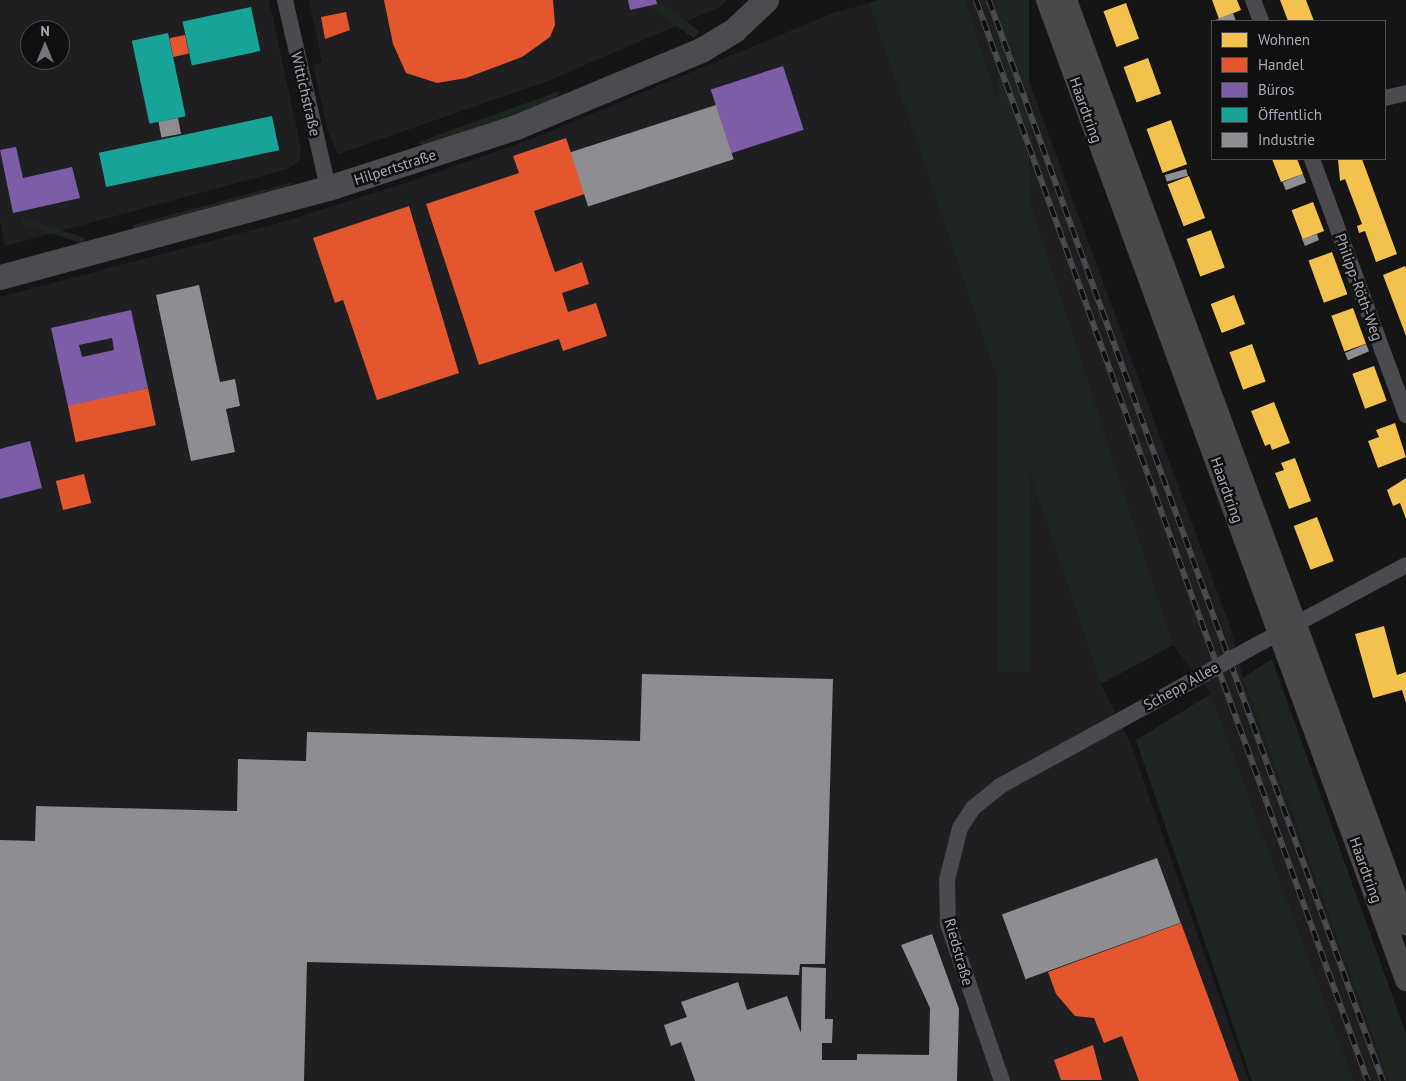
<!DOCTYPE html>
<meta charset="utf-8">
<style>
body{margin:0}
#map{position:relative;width:1406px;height:1081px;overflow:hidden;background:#151516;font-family:"PT Sans",sans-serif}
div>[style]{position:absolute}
.built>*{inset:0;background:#1f1f21}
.green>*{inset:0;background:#1f2621;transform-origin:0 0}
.homes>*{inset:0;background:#f2c14e;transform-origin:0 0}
.shops>*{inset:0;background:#e4572e;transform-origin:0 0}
.offices>*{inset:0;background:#7b5ea7;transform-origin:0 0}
.public>*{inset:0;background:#17a398;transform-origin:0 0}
.industry>*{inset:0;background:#8d8d92;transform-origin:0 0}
.minor>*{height:16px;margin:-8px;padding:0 8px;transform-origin:8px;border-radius:8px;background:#4a4b4e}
.secondary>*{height:22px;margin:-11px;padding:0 11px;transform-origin:11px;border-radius:11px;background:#49494c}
.primary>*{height:25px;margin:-12.5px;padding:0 12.5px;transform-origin:12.5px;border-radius:12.5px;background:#4c4c50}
.rail>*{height:5.5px;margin-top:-2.75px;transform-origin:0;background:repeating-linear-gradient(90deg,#101011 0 11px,#4b4c4f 0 22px);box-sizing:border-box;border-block:1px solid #4b4c4f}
.minor-bridge>*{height:16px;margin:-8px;padding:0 8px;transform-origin:8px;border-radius:8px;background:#4a4b4e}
span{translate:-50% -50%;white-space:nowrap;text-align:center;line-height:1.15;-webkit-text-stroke:5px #101011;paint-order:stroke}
.street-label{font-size:15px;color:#a8aab5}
.legend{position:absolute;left:1211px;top:20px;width:175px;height:140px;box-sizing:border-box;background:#101011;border:1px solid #4d4e53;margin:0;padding:6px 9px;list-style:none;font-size:15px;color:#a8aab5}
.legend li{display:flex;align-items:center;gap:10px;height:25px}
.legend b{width:25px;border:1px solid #4d4e53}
.north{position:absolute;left:20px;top:20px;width:50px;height:50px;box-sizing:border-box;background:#101011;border:1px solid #4d4e53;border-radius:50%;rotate:0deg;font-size:14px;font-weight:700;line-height:20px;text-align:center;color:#a8aab5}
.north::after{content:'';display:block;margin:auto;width:18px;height:22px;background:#75767d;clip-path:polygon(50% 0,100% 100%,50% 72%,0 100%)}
</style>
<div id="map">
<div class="built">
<i style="clip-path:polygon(evenodd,0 0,269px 0,301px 148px,299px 161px,288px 169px,5px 246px,0 221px,0 0,30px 30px,60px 30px,60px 60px,30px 60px,30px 30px)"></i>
<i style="clip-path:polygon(309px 0,727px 0,718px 8px,548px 81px,338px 154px,328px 132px,313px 65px,322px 62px)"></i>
<i style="clip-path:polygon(965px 0,999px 0,1231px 629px,1243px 678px,1389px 1081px,1354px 1081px,1211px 694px,1173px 645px)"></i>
<i style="clip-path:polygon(869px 3px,1101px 684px,1130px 742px,1249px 1081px,0 1081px,0 297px,279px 223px,418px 179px,534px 138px,833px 13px)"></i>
</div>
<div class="green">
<i style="clip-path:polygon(876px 0,965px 0,971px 18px,1173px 645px,1101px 684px,869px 3px)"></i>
<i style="left:998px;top:0;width:31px;height:671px"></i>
<i style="left:699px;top:31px;width:9px;height:67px;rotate:126deg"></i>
<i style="clip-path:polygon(560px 91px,555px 99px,505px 119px,423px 146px,419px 142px)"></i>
<i style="clip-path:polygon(293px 182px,290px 188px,135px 231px,133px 225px)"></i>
<i style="left:85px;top:238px;width:6px;height:65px;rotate:108deg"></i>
<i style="clip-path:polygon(1272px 659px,1406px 1034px,1406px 1081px,1389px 1081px,1243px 678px)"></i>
<i style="clip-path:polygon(1211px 694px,1354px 1081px,1252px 1081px,1136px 740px)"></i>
</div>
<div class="homes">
<i style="clip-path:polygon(1212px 0,1237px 0,1241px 10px,1219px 19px)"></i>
<i style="clip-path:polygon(1280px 0,1306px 0,1314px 21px,1288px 21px)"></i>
<i style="left:1126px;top:3px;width:38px;height:24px;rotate:70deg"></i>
<i style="left:1148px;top:58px;width:38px;height:26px;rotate:70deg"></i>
<i style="left:1171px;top:120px;width:47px;height:26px;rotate:70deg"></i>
<i style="clip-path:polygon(1272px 159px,1297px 159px,1303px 174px,1281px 182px)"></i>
<i style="clip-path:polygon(1338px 159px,1362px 159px,1397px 254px,1376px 262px,1365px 231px,1359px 233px,1357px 226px,1362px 224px,1345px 179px,1340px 181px)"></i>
<i style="left:1189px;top:176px;width:45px;height:23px;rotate:69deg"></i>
<i style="left:1313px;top:202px;width:31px;height:23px;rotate:69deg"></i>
<i style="left:1211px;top:230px;width:40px;height:26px;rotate:70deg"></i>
<i style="left:1332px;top:252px;width:45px;height:25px;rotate:70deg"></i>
<i style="clip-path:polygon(1405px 266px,1406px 268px,1406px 336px,1383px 275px)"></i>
<i style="left:1234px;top:295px;width:31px;height:25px;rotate:69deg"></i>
<i style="left:1353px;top:308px;width:38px;height:23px;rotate:70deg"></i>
<i style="left:1252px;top:344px;width:40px;height:24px;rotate:70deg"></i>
<i style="left:1374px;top:366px;width:37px;height:23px;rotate:70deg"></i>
<i style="clip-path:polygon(1274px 402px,1290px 443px,1272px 450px,1270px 444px,1265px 446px,1251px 411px)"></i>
<i style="clip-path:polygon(1395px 423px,1406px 457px,1378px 468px,1368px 441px,1379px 437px,1376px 430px)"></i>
<i style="clip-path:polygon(1295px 458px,1311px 501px,1289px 509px,1275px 473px,1284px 470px,1281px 463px)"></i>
<i style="clip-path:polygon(1406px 478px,1406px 519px,1400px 503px,1393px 506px,1387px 490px)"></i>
<i style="left:1317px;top:517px;width:47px;height:25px;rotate:69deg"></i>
<i style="clip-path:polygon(1384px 626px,1397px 675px,1406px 672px,1406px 703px,1402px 690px,1373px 698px,1355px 634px)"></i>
</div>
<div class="shops">
<i style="clip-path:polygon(384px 0,553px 0,555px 25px,550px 37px,522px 57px,466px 78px,437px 83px,406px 73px,393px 44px)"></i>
<i style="clip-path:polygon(346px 12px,350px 30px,325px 39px,321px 17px)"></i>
<i style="left:185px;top:35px;width:19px;height:16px;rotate:78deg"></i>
<i style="clip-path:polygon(566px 138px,585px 194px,534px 211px,555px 272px,582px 262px,589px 284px,562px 293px,568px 312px,596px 303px,607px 336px,563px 351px,559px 339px,479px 365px,426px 204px,519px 173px,513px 156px)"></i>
<i style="clip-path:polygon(409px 206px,459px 373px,377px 400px,343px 300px,335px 303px,313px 238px)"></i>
<i style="left:148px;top:388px;width:38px;height:82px;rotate:78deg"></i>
<i style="left:84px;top:474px;width:30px;height:29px;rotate:76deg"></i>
<i style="clip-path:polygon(1181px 923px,1239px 1081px,1139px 1081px,1122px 1036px,1104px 1043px,1094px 1018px,1075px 1016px,1056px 994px,1048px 972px)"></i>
<i style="clip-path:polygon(1093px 1045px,1102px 1080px,1061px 1080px,1054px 1060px)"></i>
</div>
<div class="offices">
<i style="clip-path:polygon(628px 0,656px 0,657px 4px,630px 10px)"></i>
<i style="left:783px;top:66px;width:67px;height:76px;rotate:72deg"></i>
<i style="clip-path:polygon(16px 147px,23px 178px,72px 167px,80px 198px,13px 213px,0 150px)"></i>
<i style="clip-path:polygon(evenodd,131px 310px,148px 388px,68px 406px,51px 328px,131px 310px,112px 338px,114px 350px,82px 357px,79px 345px,112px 338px)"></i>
<i style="clip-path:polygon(30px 441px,42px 488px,0 499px,0 449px)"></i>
</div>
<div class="public">
<i style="left:251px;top:7px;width:45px;height:70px;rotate:78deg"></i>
<i style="left:168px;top:33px;width:85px;height:37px;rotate:78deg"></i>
<i style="left:272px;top:116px;width:35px;height:177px;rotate:78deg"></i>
</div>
<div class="industry">
<i style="clip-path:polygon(1233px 13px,1236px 21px,1213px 21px)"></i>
<i style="left:716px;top:105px;width:57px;height:153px;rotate:72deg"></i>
<i style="left:178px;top:118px;width:16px;height:20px;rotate:79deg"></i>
<i style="left:1186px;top:169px;width:7px;height:22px;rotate:74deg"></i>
<i style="left:1303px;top:174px;width:9px;height:22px;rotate:69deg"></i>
<i style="clip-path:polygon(1317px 234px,1319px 240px,1305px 246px,1302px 239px)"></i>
<i style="clip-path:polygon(199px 285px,220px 382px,235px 379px,240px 406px,226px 409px,235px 452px,191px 461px,156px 295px)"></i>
<i style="left:1366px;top:344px;width:8px;height:23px;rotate:67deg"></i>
<i style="clip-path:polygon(642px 674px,833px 679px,825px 964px,800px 964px,799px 975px,307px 962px,304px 1081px,0 1081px,0 840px,35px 841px,36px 806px,237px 811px,238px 759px,306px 761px,307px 732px,640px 741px)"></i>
<i style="left:1157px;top:858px;width:69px;height:165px;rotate:70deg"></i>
<i style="clip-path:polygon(932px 934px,959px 1009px,957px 1081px,695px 1081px,681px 1042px,671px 1046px,664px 1025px,687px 1017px,681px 1002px,738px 982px,747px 1010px,787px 996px,801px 1033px,802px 967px,826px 968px,825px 1019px,833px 1019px,832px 1043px,822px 1043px,822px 1060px,857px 1060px,857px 1054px,929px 1055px,930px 1008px,901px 945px)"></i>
</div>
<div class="minor">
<i style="left:285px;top:0;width:193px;rotate:77.1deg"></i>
<i style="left:1253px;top:0;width:22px;rotate:69deg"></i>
<i style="left:1385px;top:98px;width:22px;rotate:-13deg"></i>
<i style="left:1312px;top:159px;width:273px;rotate:69.8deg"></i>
<i style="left:1249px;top:649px;width:178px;rotate:-28.1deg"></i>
<i style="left:1002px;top:1081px;width:166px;rotate:-109deg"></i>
<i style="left:948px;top:924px;width:44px;rotate:-91.3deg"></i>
<i style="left:947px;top:880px;width:54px;rotate:-76deg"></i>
<i style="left:960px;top:828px;width:24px;rotate:-57deg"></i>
<i style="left:973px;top:808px;width:35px;rotate:-39deg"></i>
<i style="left:1000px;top:786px;width:214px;rotate:-28.7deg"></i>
</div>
<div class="secondary">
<i style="left:1047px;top:0;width:1044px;rotate:69.88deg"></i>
<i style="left:1066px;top:0;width:985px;rotate:69.8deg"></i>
</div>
<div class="primary">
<i style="left:0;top:277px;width:340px;rotate:-15.2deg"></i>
<i style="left:328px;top:188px;width:198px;rotate:-18deg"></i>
<i style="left:516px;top:127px;width:200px;rotate:-22.6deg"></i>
<i style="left:701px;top:50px;width:39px;rotate:-31deg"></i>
<i style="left:734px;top:30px;width:44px;rotate:-43.2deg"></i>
</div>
<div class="rail">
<i style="left:976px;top:0;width:1150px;rotate:70.07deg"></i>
<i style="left:989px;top:0;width:1151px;rotate:69.97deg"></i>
</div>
<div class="minor-bridge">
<i style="left:1188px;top:683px;width:70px;rotate:-29.1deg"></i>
</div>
<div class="street-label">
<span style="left:306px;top:94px;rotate:77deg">Wittichstraße</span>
<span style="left:1086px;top:110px;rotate:70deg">Haardtring</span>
<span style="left:395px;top:167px;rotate:-18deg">Hilpertstraße</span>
<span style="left:1359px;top:287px;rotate:70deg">Philipp-Röth-Weg</span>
<span style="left:1227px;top:490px;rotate:70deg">Haardtring</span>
<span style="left:1181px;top:686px;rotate:-29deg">Schepp Allee</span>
<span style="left:1366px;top:870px;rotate:70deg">Haardtring</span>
<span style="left:959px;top:952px;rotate:74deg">Riedstraße</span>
</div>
<ul class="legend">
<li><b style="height:14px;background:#f2c14e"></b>Wohnen</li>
<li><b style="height:14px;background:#e4572e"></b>Handel</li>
<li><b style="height:14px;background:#7b5ea7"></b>Büros</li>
<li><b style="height:14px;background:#17a398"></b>Öffentlich</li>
<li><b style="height:14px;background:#8d8d92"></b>Industrie</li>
</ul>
<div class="north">N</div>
</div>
